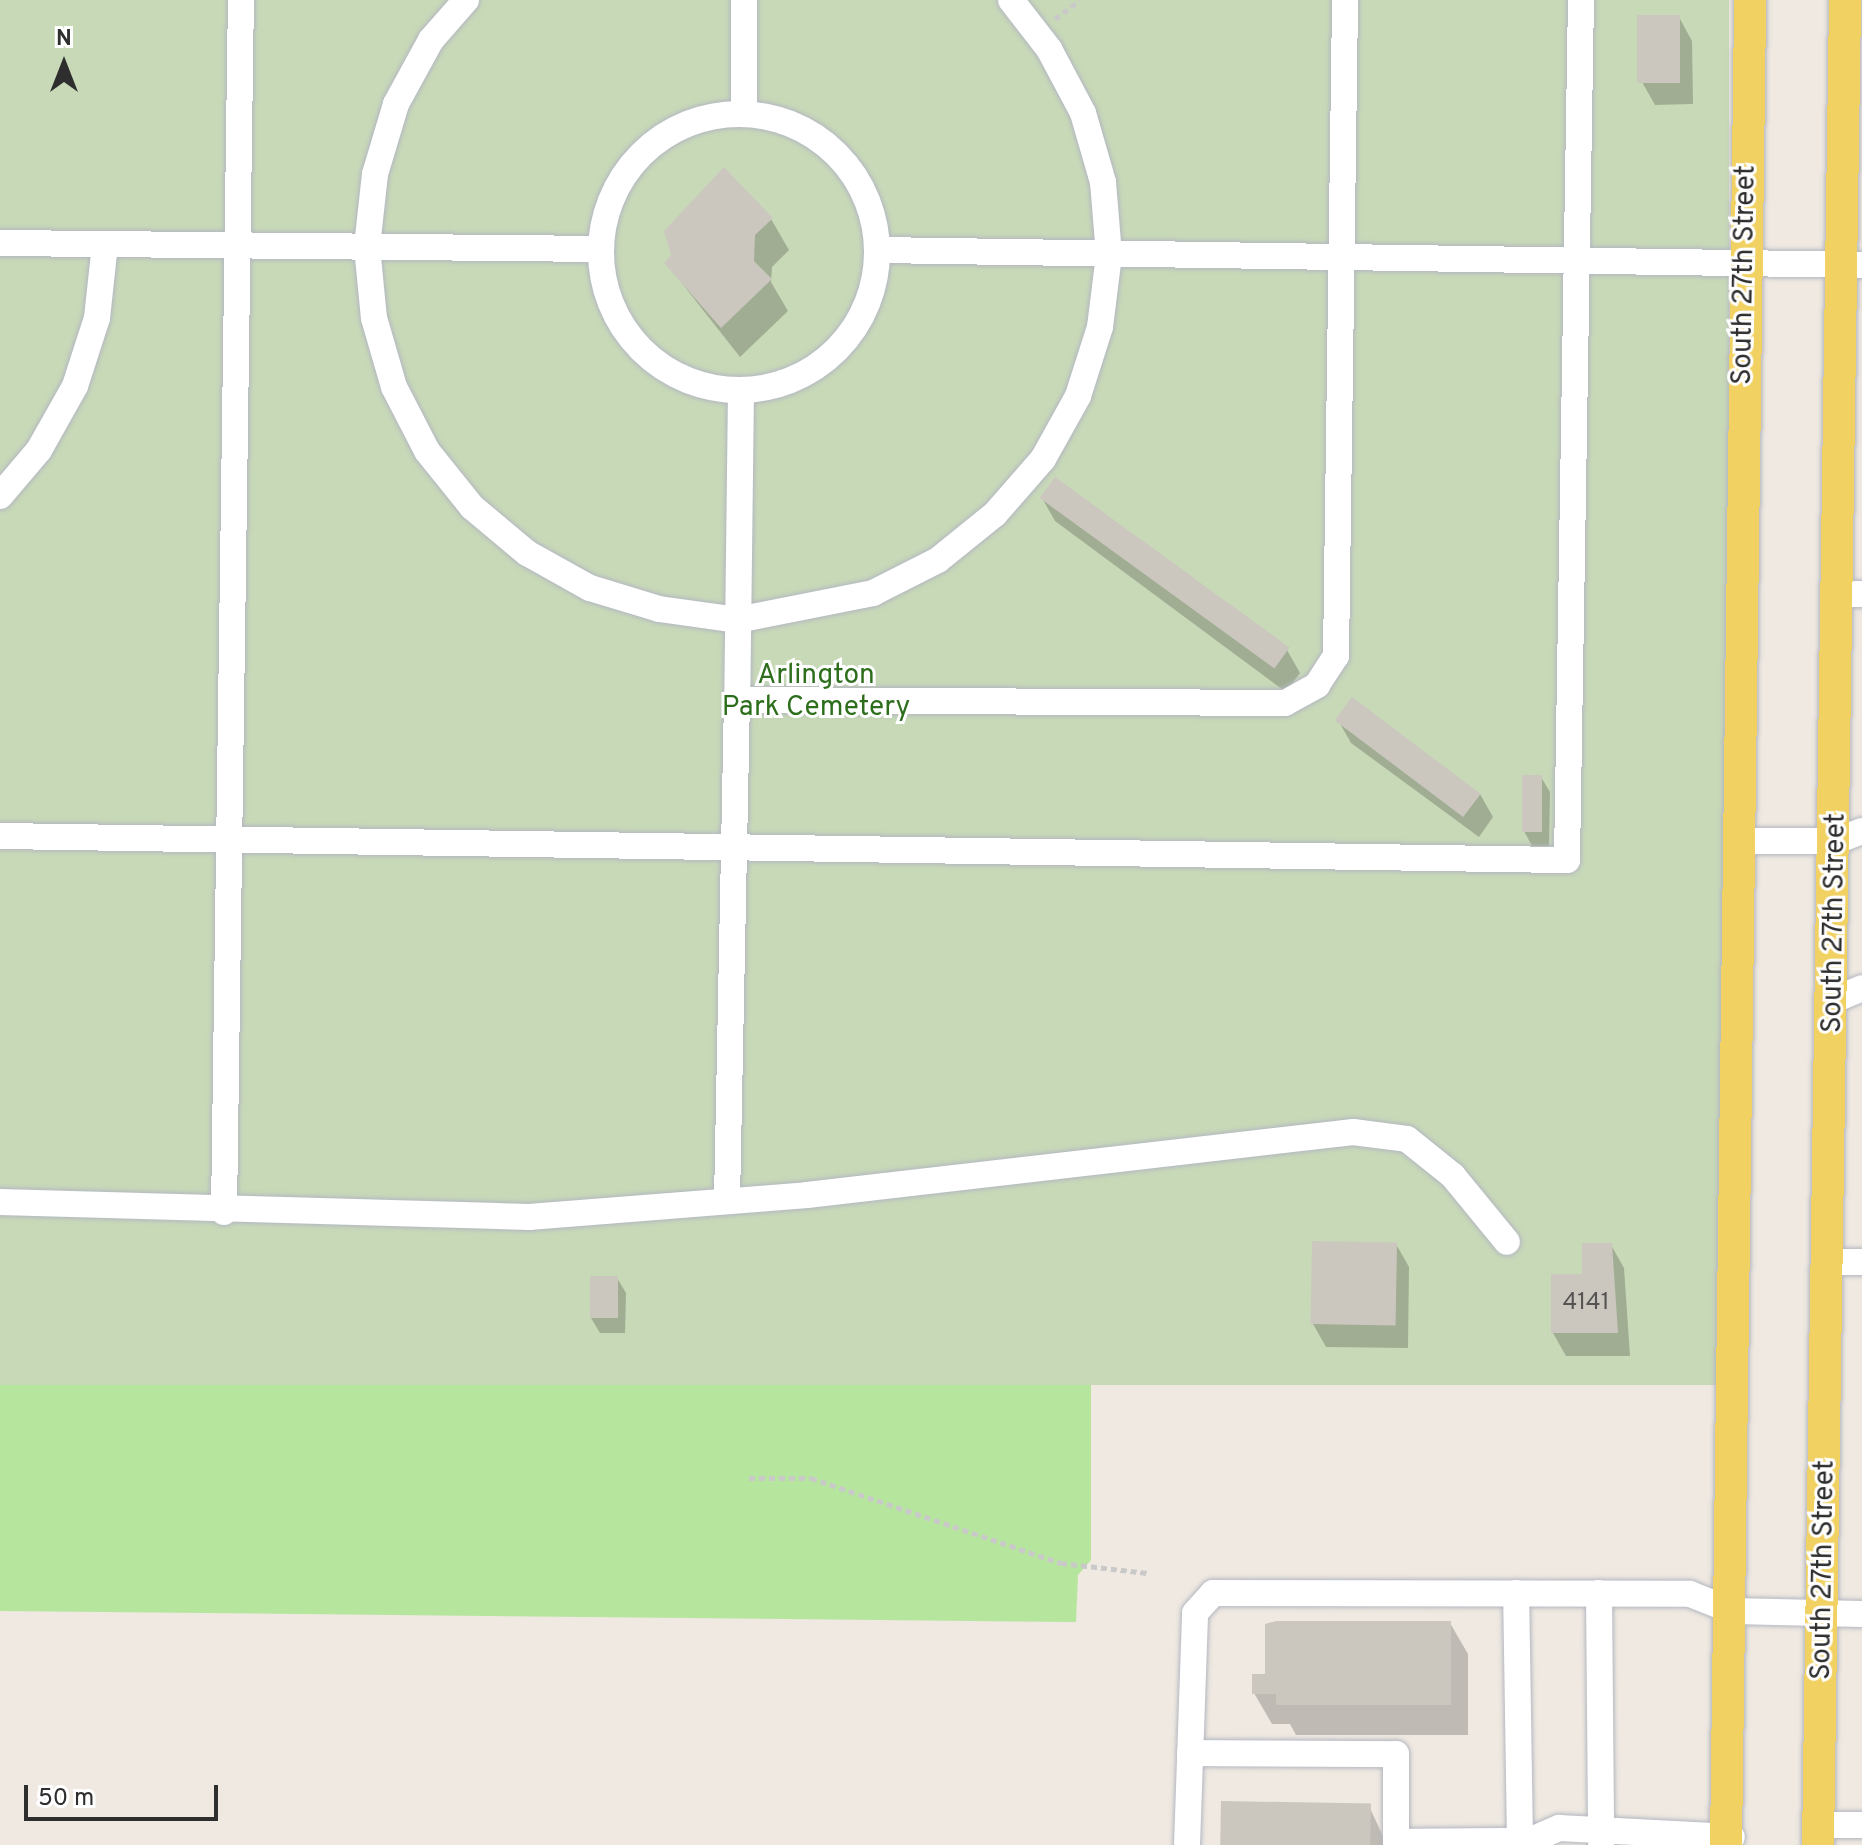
<!DOCTYPE html>
<style>
body{margin:0}
#map{position:relative;width:1862px;height:1845px;overflow:hidden;background:#efe9e1;font-family:Overpass,sans-serif}
div>[style]{position:absolute}
.green>*{inset:0;background:#b6e59e}
.cemetery>*{inset:0;background:#c8d9b8;transform-origin:0 0}
.shadow>*{inset:0;background:#0003}
.building>*{inset:0;background:#cbc7bf;transform-origin:0 0}
.path>*{height:5px;margin-top:-2.5px;transform-origin:0;background:repeating-linear-gradient(90deg,#c9c9c9 0 6px,transparent 0 10px)}
.roads{filter:drop-shadow(0 0 2px #b4b7c1) drop-shadow(0 0 2px #b4b7c1)}
.minor>*{height:26px;margin:-13px;padding:0 13px;transform-origin:13px;border-radius:13px;background:#fff}
.minor>.ring{margin:-13px;padding:0;box-sizing:content-box;background:none;border:26px solid #fff;border-radius:50%}
.major>*{height:32px;margin:-16px;padding:0 16px;transform-origin:16px;border-radius:16px;background:#f2d163}
span{translate:-50% -50%;white-space:nowrap;text-align:center;line-height:1.15;-webkit-text-stroke:6px #fff;paint-order:stroke}
.number-label{font-size:24px;color:#555452}
.number-label span{-webkit-text-stroke-width:0}
.street-label{font-size:28px;color:#2e2e2e}
.park-label{font-size:28px;color:#2c6e1b}
.north{position:absolute;left:24px;top:24px;width:80px;height:80px;-webkit-text-stroke:6px #fff;paint-order:stroke;rotate:0deg;font-size:22px;font-weight:700;line-height:32px;text-align:center;color:#2e2e2e}
.north::after{content:'';display:block;margin:auto;width:28px;height:36px;background:#2e2e2e;clip-path:polygon(50% 0,100% 100%,50% 72%,0 100%)}
.scale{position:absolute;left:24px;top:1785px;width:194px;height:36px;box-sizing:border-box;border:4px solid #2e2e2e;border-top:0;padding-left:10px;font-size:24px;line-height:28px;white-space:nowrap;color:#2e2e2e;-webkit-text-stroke:6px #fff;paint-order:stroke}
</style>
<div id="map">
<div class="green">
<i style="clip-path:polygon(1091px 1384px,1091px 1560px,1078px 1575px,1076px 1622px,0 1611px,0 1385px)"></i>
</div>
<div class="cemetery">
<i style="left:0;top:0;width:1729px;height:1385px"></i>
</div>
<div class="shadow">
<i style="clip-path:polygon(1679px 17px,1692px 41px,1693px 104px,1655px 105px,1642px 82px)"></i>
<i style="clip-path:polygon(771px 219px,789px 250px,772px 267px,771px 282px,788px 311px,740px 357px,666px 263px)"></i>
<i style="clip-path:polygon(1042px 498px,1287px 650px,1300px 673px,1286px 692px,1055px 521px)"></i>
<i style="clip-path:polygon(1338px 720px,1480px 794px,1493px 817px,1479px 837px,1351px 743px)"></i>
<i style="clip-path:polygon(1541px 777px,1550px 792px,1549px 846px,1532px 846px,1524px 831px)"></i>
<i style="clip-path:polygon(1396px 1244px,1409px 1267px,1408px 1348px,1326px 1347px,1313px 1324px)"></i>
<i style="clip-path:polygon(1611px 1245px,1624px 1268px,1630px 1356px,1566px 1356px,1553px 1333px)"></i>
<i style="clip-path:polygon(617px 1278px,626px 1293px,625px 1333px,600px 1333px,591px 1318px)"></i>
<i style="clip-path:polygon(1450px 1623px,1468px 1654px,1468px 1735px,1296px 1735px,1290px 1724px,1272px 1724px,1254px 1693px,1267px 1676px)"></i>
<i style="clip-path:polygon(1369px 1806px,1387px 1845px,1223px 1845px)"></i>
</div>
<div class="building">
<i style="left:1637px;top:15px;width:43px;height:68px"></i>
<i style="clip-path:polygon(724px 167px,773px 218px,755px 235px,754px 261px,772px 279px,721px 328px,664px 263px,671px 255px,664px 231px)"></i>
<i style="left:1055px;top:477px;width:290px;height:26px;rotate:36deg"></i>
<i style="left:1352px;top:697px;width:161px;height:29px;rotate:37deg"></i>
<i style="left:1522px;top:775px;width:20px;height:57px"></i>
<i style="left:1312px;top:1241px;width:85px;height:83px;rotate:1deg"></i>
<i style="clip-path:polygon(1582px 1243px,1612px 1243px,1618px 1333px,1551px 1333px,1551px 1274px,1582px 1274px)"></i>
<i style="left:590px;top:1276px;width:28px;height:42px"></i>
<i style="clip-path:polygon(1276px 1621px,1451px 1621px,1451px 1705px,1276px 1705px,1276px 1694px,1252px 1694px,1252px 1674px,1265px 1674px,1265px 1624px)"></i>
<i style="left:1221px;top:1801px;width:150px;height:44px;rotate:1deg"></i>
</div>
<div class="path">
<i style="left:1055px;top:19px;width:31px;rotate:-37deg"></i>
<i style="left:749px;top:1478px;width:62px"></i>
<i style="left:811px;top:1478px;width:264px;rotate:18.8deg"></i>
<i style="left:1061px;top:1563px;width:87px;rotate:6.6deg"></i>
</div>
<div class="roads">
<div class="minor">
<i style="left:466px;top:0;width:53px;rotate:131.2deg"></i>
<i style="left:431px;top:40px;width:73px;rotate:118.7deg"></i>
<i style="left:396px;top:104px;width:73px;rotate:106.7deg"></i>
<i style="left:375px;top:174px;width:73px;rotate:96.3deg"></i>
<i style="left:367px;top:247px;width:71px;rotate:84.4deg"></i>
<i style="left:374px;top:318px;width:72px;rotate:73.8deg"></i>
<i style="left:394px;top:387px;width:72px;rotate:62.7deg"></i>
<i style="left:427px;top:451px;width:72px;rotate:51.2deg"></i>
<i style="left:472px;top:507px;width:72px;rotate:39.9deg"></i>
<i style="left:527px;top:553px;width:72px;rotate:29.1deg"></i>
<i style="left:590px;top:588px;width:72px;rotate:16.9deg"></i>
<i style="left:659px;top:609px;width:79px;rotate:8deg"></i>
<i style="left:737px;top:620px;width:139px;rotate:-11.2deg"></i>
<i style="left:873px;top:593px;width:73px;rotate:-26.9deg"></i>
<i style="left:938px;top:560px;width:73px;rotate:-38.9deg"></i>
<i style="left:995px;top:514px;width:73px;rotate:-48.9deg"></i>
<i style="left:1043px;top:459px;width:72px;rotate:-60.9deg"></i>
<i style="left:1078px;top:396px;width:72px;rotate:-72.3deg"></i>
<i style="left:1100px;top:327px;width:73px;rotate:-82.9deg"></i>
<i style="left:1109px;top:255px;width:73px;rotate:-94.7deg"></i>
<i style="left:1103px;top:182px;width:72px;rotate:-106.2deg"></i>
<i style="left:1083px;top:113px;width:72px;rotate:-118deg"></i>
<i style="left:1049px;top:49px;width:62px;rotate:-127.8deg"></i>
<i style="left:744px;top:113px;width:113px;rotate:-90deg"></i>
<i class="ring" style="left:601px;top:114px;width:250px;height:250px"></i>
<i style="left:0;top:243px;width:599px;rotate:0.57deg"></i>
<i style="left:878px;top:250px;width:984px;rotate:0.87deg"></i>
<i style="left:741px;top:391px;width:309px;rotate:90.7deg"></i>
<i style="left:737px;top:700px;width:548px;rotate:0.31deg"></i>
<i style="left:1285px;top:703px;width:37px;rotate:-29deg"></i>
<i style="left:1317px;top:685px;width:35px;rotate:-57deg"></i>
<i style="left:1336px;top:656px;width:656px;rotate:-89.21deg"></i>
<i style="left:0;top:496px;width:60px;rotate:-49.7deg"></i>
<i style="left:39px;top:450px;width:73px;rotate:-60.6deg"></i>
<i style="left:75px;top:386px;width:71px;rotate:-72.1deg"></i>
<i style="left:97px;top:318px;width:74px;rotate:-83.8deg"></i>
<i style="left:1838px;top:594px;width:24px"></i>
<i style="left:0;top:836px;width:1567px;rotate:0.88deg"></i>
<i style="left:1567px;top:860px;width:860px;rotate:-89.07deg"></i>
<i style="left:1739px;top:841px;width:97px"></i>
<i style="left:1836px;top:841px;width:28px;rotate:-21deg"></i>
<i style="left:1834px;top:1000px;width:30px;rotate:-23deg"></i>
<i style="left:727px;top:1201px;width:501px;rotate:-88.86deg"></i>
<i style="left:0;top:1202px;width:529px;rotate:1.62deg"></i>
<i style="left:529px;top:1217px;width:279px;rotate:-4.5deg"></i>
<i style="left:807px;top:1195px;width:550px;rotate:-6.58deg"></i>
<i style="left:1353px;top:1132px;width:54px;rotate:7.4deg"></i>
<i style="left:1407px;top:1139px;width:59px;rotate:38.8deg"></i>
<i style="left:1453px;top:1176px;width:85px;rotate:50.7deg"></i>
<i style="left:224px;top:1212px;width:1212px;rotate:-89.2deg"></i>
<i style="left:1831px;top:1262px;width:31px"></i>
<i style="left:1599px;top:1593px;width:252px;rotate:89.5deg"></i>
<i style="left:1190px;top:1753px;width:206px;rotate:0.3deg"></i>
<i style="left:1396px;top:1754px;width:88px;rotate:90deg"></i>
<i style="left:1396px;top:1842px;width:124px;rotate:-0.5deg"></i>
<i style="left:1520px;top:1841px;width:248px;rotate:-90.9deg"></i>
<i style="left:1818px;top:1825px;width:44px"></i>
<i style="left:1187px;top:1845px;width:232px;rotate:-88deg"></i>
<i style="left:1195px;top:1613px;width:27px;rotate:-48deg"></i>
<i style="left:1213px;top:1593px;width:477px;rotate:0.1deg"></i>
<i style="left:1690px;top:1594px;width:46px;rotate:21.6deg"></i>
<i style="left:1733px;top:1611px;width:129px;rotate:1.3deg"></i>
<i style="left:1520px;top:1845px;width:43px;rotate:-23.6deg"></i>
<i style="left:1559px;top:1828px;width:173px;rotate:3deg"></i>
</div>
<div class="major">
<i style="left:1726px;top:1845px;width:1845px;rotate:-89.25deg"></i>
<i style="left:1818px;top:1845px;width:1845px;rotate:-89.16deg"></i>
</div>
</div>
<div class="number-label">
<span style="left:1586px;top:1304px">4141</span>
</div>
<div class="street-label">
<span style="left:1745px;top:275px;rotate:-89deg">South 27th Street</span>
<span style="left:1835px;top:923px;rotate:-89deg">South 27th Street</span>
<span style="left:1824px;top:1570px;rotate:-89deg">South 27th Street</span>
</div>
<div class="park-label">
<span style="left:816px;top:692px">Arlington<br>Park Cemetery</span>
</div>
<div class="north">N</div>
<div class="scale">50 m</div>
</div>
